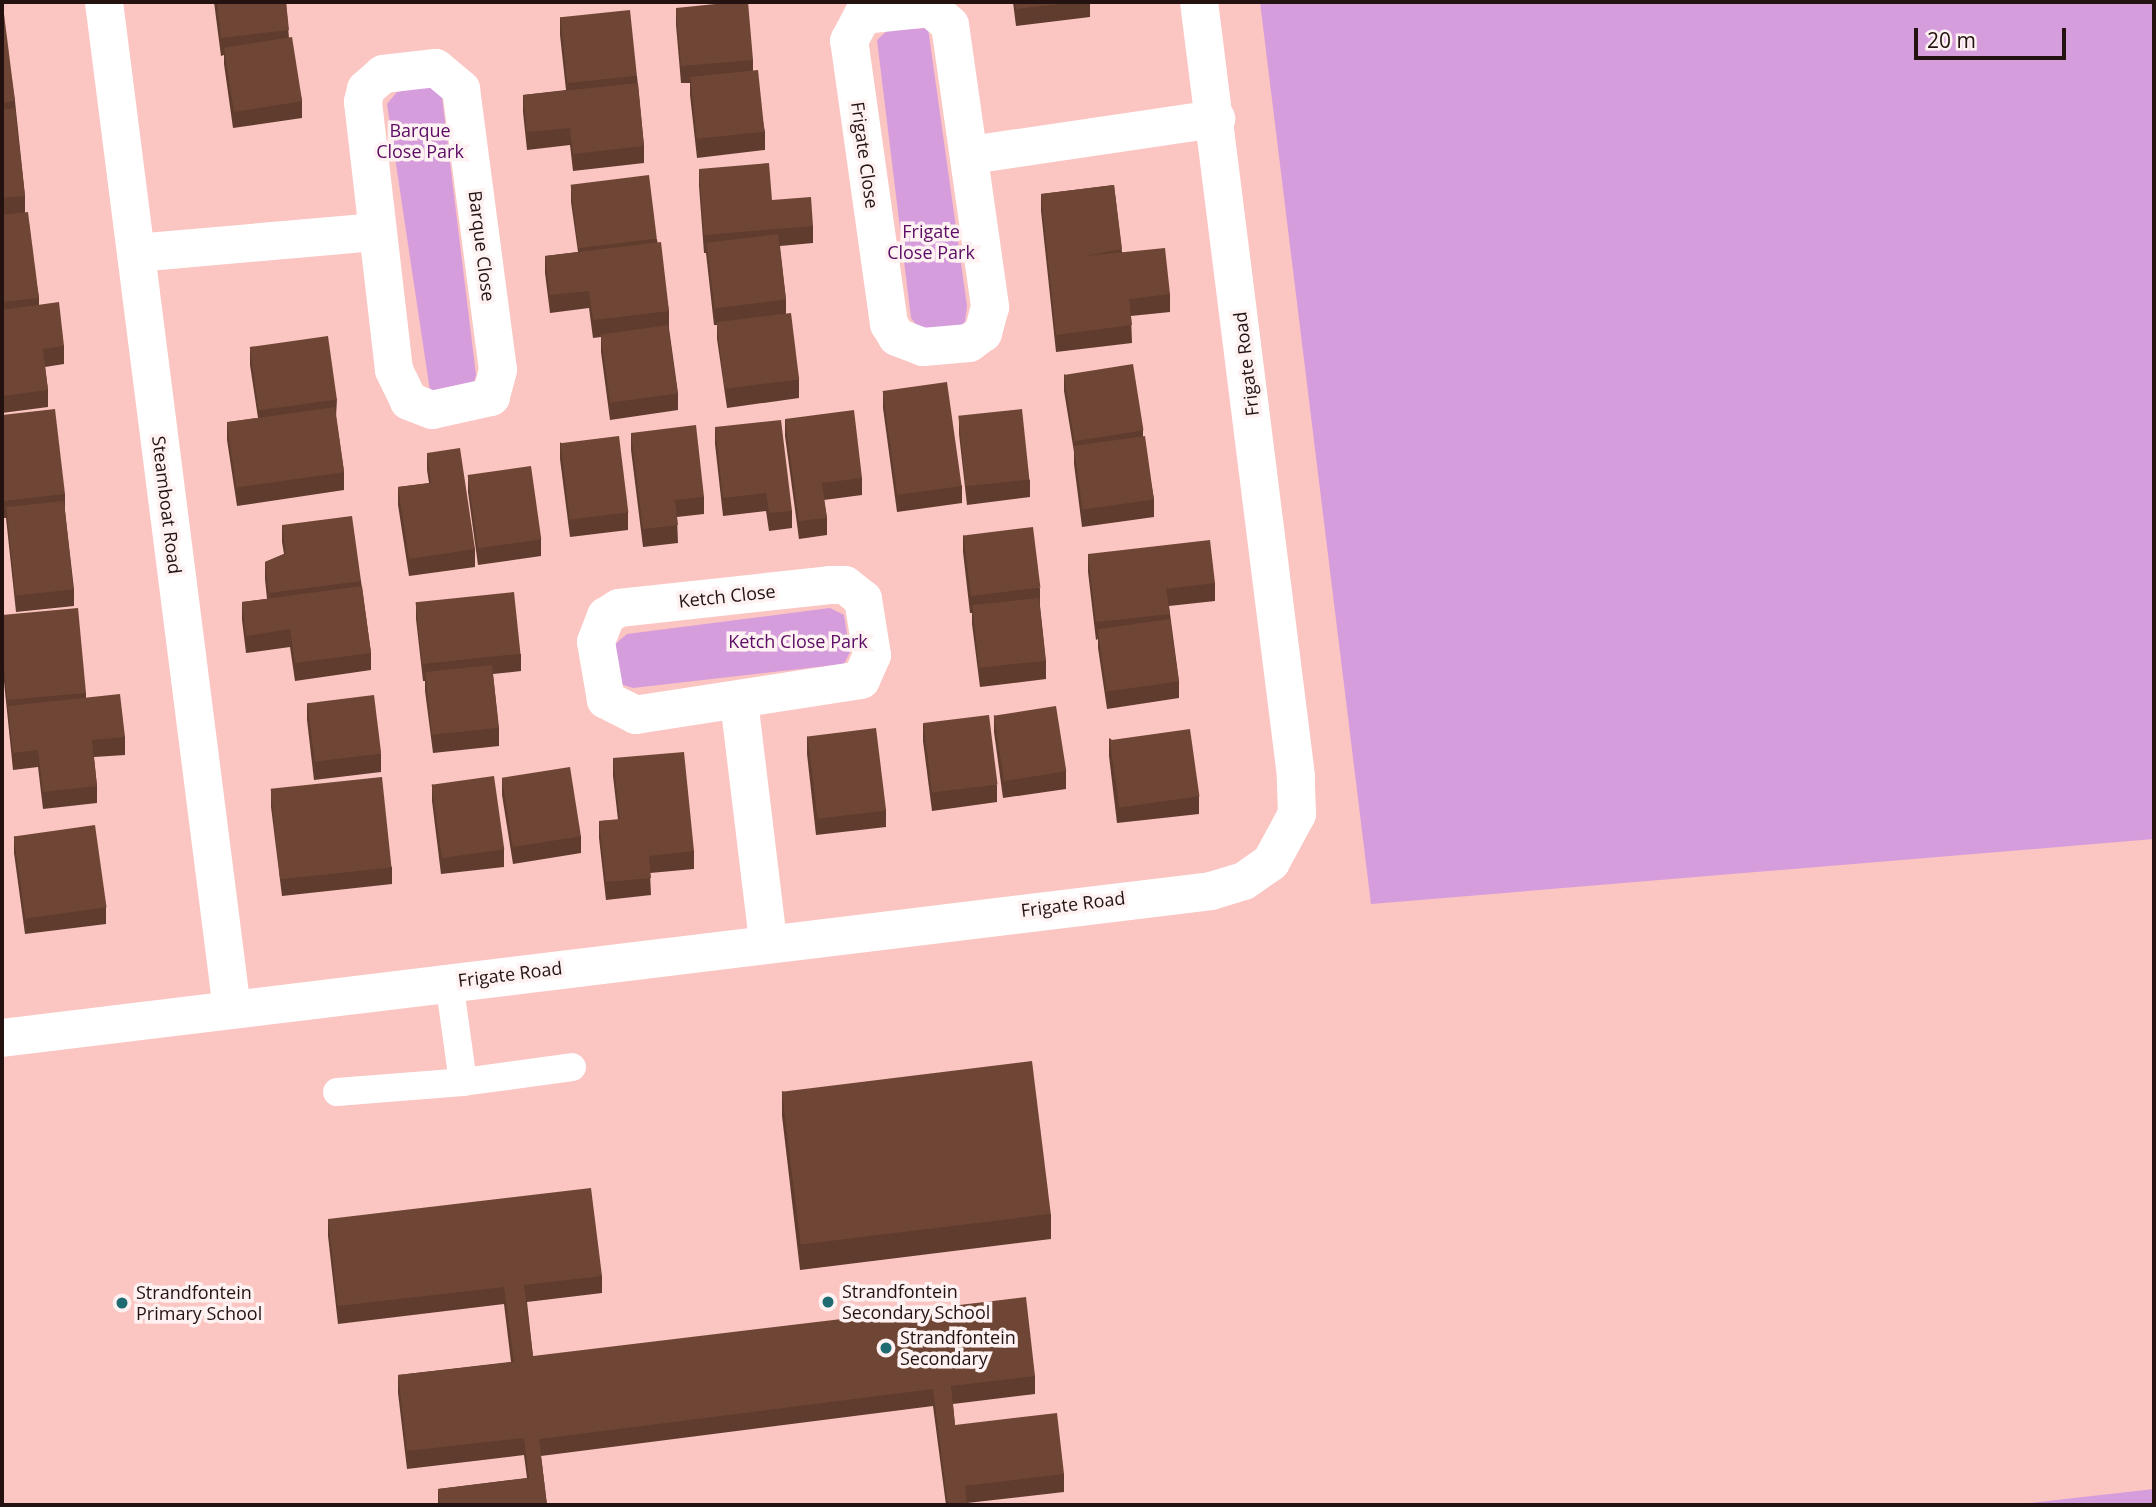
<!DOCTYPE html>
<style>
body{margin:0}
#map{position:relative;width:2156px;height:1507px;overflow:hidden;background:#fbc5c1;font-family:"Open Sans",sans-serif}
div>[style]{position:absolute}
.green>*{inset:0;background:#d69ddd}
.service>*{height:28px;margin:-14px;padding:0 14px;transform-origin:14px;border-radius:14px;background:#fff}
.minor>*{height:38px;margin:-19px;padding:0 19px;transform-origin:19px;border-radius:19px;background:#fff}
.wall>*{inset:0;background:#5f3c2e}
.building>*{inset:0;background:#6f4635;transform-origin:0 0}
.dots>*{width:19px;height:19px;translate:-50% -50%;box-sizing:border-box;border:4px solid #fdf2f1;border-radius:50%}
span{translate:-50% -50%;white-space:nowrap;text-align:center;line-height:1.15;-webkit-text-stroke:7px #fdf2f1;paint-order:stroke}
.park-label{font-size:18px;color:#5c0c65}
.street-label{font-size:18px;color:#241211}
.poi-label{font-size:18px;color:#241211}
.left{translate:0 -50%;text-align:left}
.frame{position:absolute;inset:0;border:4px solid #241211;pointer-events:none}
.scale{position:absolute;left:1914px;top:28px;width:152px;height:32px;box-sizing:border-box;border:4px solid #241211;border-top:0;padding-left:9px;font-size:21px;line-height:24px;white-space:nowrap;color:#241211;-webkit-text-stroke:5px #fdf2f1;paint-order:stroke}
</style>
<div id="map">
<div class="green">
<i style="clip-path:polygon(1260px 2px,2154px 2px,2154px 839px,1371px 904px)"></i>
<i style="clip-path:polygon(928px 28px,967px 306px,965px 322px,957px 328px,921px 331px,911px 318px,877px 40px,888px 30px)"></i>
<i style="clip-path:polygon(428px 86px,442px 97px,476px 375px,474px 382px,430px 391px,387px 104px,397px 92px)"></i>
<i style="clip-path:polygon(830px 608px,844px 615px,850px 652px,844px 664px,633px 688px,620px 684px,613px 646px,627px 634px)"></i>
<i style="clip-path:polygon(2154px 1489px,2154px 1505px,2013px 1505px)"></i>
</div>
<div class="service">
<i style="left:449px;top:981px;width:102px;rotate:82.1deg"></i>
<i style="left:463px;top:1082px;width:110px;rotate:-7.8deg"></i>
<i style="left:337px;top:1092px;width:126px;rotate:-4.5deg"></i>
</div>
<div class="minor">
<i style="left:104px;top:2px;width:1015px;rotate:82.76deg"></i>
<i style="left:930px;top:8px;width:26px;rotate:40deg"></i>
<i style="left:950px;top:25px;width:285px;rotate:81.9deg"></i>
<i style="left:990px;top:307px;width:27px;rotate:105deg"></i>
<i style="left:983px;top:333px;width:17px;rotate:144deg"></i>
<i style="left:969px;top:343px;width:46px;rotate:175deg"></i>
<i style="left:923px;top:347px;width:28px;rotate:-159deg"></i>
<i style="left:897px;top:337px;width:15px;rotate:-122deg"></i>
<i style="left:889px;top:324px;width:286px;rotate:-98deg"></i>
<i style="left:849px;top:41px;width:30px;rotate:-62deg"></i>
<i style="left:863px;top:15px;width:67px;rotate:-6deg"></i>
<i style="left:436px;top:68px;width:33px;rotate:40deg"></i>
<i style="left:461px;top:89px;width:283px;rotate:82.5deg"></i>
<i style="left:498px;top:370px;width:28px;rotate:105deg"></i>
<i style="left:491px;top:397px;width:60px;rotate:167.6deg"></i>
<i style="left:432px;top:410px;width:25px;rotate:-159deg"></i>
<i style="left:409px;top:401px;width:34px;rotate:-116deg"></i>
<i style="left:394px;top:370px;width:270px;rotate:-96.6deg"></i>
<i style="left:363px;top:102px;width:13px;rotate:-77deg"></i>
<i style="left:366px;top:89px;width:23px;rotate:-41deg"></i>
<i style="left:383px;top:74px;width:53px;rotate:-6.5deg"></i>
<i style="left:971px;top:155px;width:248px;rotate:-8.4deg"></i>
<i style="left:136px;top:253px;width:242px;rotate:-5deg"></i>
<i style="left:830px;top:585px;width:15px"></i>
<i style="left:845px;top:585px;width:23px;rotate:38deg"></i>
<i style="left:863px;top:599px;width:57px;rotate:80.9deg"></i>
<i style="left:872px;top:655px;width:27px;rotate:114deg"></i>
<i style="left:861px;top:680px;width:228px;rotate:171.2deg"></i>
<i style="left:636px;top:715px;width:34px;rotate:-153deg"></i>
<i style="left:606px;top:700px;width:59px;rotate:-99.8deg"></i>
<i style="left:596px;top:642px;width:28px;rotate:-69deg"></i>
<i style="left:606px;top:616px;width:15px;rotate:-32deg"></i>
<i style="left:619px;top:608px;width:212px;rotate:-6.2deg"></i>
<i style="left:739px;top:701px;width:242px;rotate:83.1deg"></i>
<i style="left:2px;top:1038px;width:1218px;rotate:-6.93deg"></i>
<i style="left:1211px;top:891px;width:34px;rotate:-17deg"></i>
<i style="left:1244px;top:881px;width:33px;rotate:-35deg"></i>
<i style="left:1271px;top:862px;width:55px;rotate:-61.6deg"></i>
<i style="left:1297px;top:814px;width:38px;rotate:-92deg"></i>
<i style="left:1296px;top:776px;width:780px;rotate:-97.14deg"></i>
</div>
<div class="wall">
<i style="clip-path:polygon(214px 2px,286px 2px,289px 38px,302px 101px,302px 118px,233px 128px,224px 64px,224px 55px,221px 56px)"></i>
<i style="clip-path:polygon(1013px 2px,1090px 2px,1090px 17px,1016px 26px)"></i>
<i style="clip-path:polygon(676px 8px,753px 60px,753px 70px,765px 132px,765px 150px,697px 158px,690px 95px,690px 83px,681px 83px,676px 25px)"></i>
<i style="clip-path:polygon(2px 15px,15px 101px,25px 196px,25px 212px,39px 298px,39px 305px,64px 346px,64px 364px,45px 367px,48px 390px,48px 407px,2px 413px)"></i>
<i style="clip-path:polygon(560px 17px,637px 76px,644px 146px,644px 163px,573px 171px,570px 145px,527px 150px,523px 112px,523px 95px,566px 90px,560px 35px)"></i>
<i style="clip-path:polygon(699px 169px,772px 200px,813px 226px,813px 243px,780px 246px,786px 300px,786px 314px,799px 380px,799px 398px,727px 408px,717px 339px,717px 325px,714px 325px,706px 253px,704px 253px,699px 186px)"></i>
<i style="clip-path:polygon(571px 185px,657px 239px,669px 311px,669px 328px,678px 393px,678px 410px,610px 420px,601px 352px,601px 337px,593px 338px,589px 308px,550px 313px,545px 273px,545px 256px,578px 252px,571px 202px)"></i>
<i style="clip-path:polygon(1114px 185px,1122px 252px,1170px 294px,1170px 312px,1131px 316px,1132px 343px,1056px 352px,1041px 211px,1041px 194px)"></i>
<i style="clip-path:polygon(250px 348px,337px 399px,336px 417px,344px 472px,344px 490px,237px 506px,227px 440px,227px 422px,258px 418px,250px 365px)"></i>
<i style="clip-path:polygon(1064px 374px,1143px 430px,1143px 437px,1154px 499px,1154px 517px,1082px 527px,1074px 464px,1074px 452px,1064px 391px)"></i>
<i style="clip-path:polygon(883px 391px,962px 486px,962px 503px,897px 512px,883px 408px)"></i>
<i style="clip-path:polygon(2px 415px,65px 494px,65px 511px,74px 589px,74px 606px,16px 612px,6px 518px,3px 518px,2px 507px)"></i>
<i style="clip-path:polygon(959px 417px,1030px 480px,1030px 497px,967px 505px,959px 434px)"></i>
<i style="clip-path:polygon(785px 419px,862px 478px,862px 495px,824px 500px,827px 518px,827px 535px,799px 539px,785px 436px)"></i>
<i style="clip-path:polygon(715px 427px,792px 511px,792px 528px,769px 531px,766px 511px,723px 516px,715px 444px)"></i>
<i style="clip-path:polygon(631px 433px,704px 497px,704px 514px,677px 517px,678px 543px,643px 547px,631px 450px)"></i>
<i style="clip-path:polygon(560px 442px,628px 512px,628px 530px,570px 537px,560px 459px)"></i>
<i style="clip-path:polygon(427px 453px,475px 549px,475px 567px,409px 576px,398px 505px,398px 487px,429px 483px,427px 470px)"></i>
<i style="clip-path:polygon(468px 475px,541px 539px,541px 556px,478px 565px,468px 492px)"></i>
<i style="clip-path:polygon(282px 525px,361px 581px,371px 653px,371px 670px,295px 681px,290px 647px,246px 653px,242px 620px,242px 602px,267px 599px,265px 579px,265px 562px,284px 554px,282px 542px)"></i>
<i style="clip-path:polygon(963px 535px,1040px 588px,1040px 606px,1046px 661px,1046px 679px,980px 687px,972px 624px,972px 613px,970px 613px,963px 552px)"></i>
<i style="clip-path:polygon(1088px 554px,1215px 583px,1215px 601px,1169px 606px,1179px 681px,1179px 698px,1107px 709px,1098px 648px,1098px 639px,1096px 640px,1088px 572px)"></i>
<i style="clip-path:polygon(416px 602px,521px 654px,521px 671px,493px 674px,499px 728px,499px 746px,433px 753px,425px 691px,425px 681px,423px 681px,416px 619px)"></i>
<i style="clip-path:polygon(2px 615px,86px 693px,86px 698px,125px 737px,125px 755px,94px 757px,97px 786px,97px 803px,43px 809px,38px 767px,13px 770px,2px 662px)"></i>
<i style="clip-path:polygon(307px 703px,381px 754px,381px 772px,314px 780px,307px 720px)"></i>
<i style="clip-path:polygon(994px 715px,1066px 771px,1066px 789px,1003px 798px,994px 732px)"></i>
<i style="clip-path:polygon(923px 723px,997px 785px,997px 802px,932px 811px,923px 741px)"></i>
<i style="clip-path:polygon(807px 736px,886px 810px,886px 827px,816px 835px,807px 754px)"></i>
<i style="clip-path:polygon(1109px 738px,1199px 796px,1199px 814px,1117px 823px,1109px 756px)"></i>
<i style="clip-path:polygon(613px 758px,694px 851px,694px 869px,650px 873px,651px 895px,606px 900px,599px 838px,599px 821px,618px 820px,613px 776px)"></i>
<i style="clip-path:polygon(502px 778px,581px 836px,581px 853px,513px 864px,502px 795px)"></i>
<i style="clip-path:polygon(432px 784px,504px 849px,504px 867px,441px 874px,432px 801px)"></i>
<i style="clip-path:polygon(271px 789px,392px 867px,392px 884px,282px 896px,271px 807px)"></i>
<i style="clip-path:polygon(14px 836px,106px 907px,106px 924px,25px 934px,14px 853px)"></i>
<i style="clip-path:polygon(782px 1091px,1051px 1214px,1051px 1239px,800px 1270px,782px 1116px)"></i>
<i style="clip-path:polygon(328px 1219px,602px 1276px,602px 1293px,527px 1302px,533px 1356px,1035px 1376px,1035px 1394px,953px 1404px,955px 1425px,1064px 1474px,1064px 1492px,967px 1503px,967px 1505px,946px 1505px,933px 1406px,541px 1456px,547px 1505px,438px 1505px,438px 1489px,527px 1478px,524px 1455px,407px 1469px,398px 1393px,398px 1375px,511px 1362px,504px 1304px,338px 1324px,328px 1236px)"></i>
</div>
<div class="building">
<i style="clip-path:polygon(217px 2px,286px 2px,289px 30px,221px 38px)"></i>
<i style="clip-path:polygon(735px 2px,748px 2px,753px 60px,681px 66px,676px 8px)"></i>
<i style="clip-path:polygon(1015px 2px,1076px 2px,1016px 9px)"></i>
<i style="left:630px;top:10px;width:66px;height:70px;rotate:84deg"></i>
<i style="clip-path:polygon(4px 14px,15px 101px,2px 103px,2px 15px)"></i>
<i style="left:292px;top:37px;width:65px;height:69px;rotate:81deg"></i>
<i style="left:758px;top:70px;width:62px;height:68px;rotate:84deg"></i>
<i style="clip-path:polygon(638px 83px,644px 146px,573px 154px,570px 128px,527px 132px,523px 95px)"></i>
<i style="clip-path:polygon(15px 108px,25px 196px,2px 198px,2px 110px)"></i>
<i style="clip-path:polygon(769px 163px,772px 200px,811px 197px,813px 226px,704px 235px,699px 169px)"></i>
<i style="left:649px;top:175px;width:64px;height:79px;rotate:83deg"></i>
<i style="clip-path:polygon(1114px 185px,1122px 249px,1085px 256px,1165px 248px,1170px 294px,1129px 299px,1132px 325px,1056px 335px,1041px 194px)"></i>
<i style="clip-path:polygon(28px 212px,39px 298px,2px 302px,2px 215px)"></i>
<i style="left:778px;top:234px;width:66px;height:72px;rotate:83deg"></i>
<i style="clip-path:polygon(661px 242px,669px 311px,593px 320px,589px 291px,550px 295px,545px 256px)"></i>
<i style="clip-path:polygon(59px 302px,64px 346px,43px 349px,48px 390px,2px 396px,2px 310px)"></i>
<i style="left:791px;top:313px;width:67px;height:75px;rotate:83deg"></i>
<i style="left:668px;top:325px;width:69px;height:68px;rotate:82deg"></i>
<i style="left:328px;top:336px;width:64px;height:79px;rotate:82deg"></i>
<i style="left:1133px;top:364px;width:67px;height:70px;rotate:81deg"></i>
<i style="left:947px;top:382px;width:105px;height:65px;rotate:82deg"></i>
<i style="left:335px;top:407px;width:66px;height:109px;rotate:82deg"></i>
<i style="clip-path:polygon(55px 409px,65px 494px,3px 501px,2px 490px,2px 415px)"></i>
<i style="left:1022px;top:409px;width:71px;height:64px;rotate:84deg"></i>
<i style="clip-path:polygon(854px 410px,862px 478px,822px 483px,827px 518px,799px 521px,785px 419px)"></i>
<i style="clip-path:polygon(781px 420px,792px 511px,769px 513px,766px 493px,723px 498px,715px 427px)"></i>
<i style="clip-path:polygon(696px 425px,704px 497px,675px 500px,678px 525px,643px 529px,631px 433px)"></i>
<i style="left:619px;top:436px;width:77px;height:59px;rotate:83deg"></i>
<i style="left:1145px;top:436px;width:64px;height:72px;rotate:82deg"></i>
<i style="clip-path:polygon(460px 448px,475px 549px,409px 559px,398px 487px,431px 483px,427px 453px)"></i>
<i style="left:531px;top:466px;width:74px;height:64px;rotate:82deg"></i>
<i style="left:64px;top:501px;width:89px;height:58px;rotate:84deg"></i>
<i style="clip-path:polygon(352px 516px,361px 581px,269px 593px,265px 562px,286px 553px,282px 525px)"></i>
<i style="left:1033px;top:527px;width:61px;height:70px;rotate:83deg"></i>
<i style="clip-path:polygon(1210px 540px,1215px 583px,1166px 589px,1170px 614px,1096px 622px,1088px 554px)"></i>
<i style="clip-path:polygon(362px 586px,371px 653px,295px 663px,290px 629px,246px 636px,242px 602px)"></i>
<i style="left:514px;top:592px;width:62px;height:99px;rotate:84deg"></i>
<i style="left:1039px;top:598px;width:63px;height:67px;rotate:84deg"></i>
<i style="clip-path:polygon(78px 608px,86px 693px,7px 700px,2px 645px,2px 615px)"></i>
<i style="left:1170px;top:619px;width:63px;height:73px;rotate:82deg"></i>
<i style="left:492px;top:665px;width:63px;height:67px;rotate:84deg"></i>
<i style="clip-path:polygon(120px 694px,125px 737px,92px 740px,97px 786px,43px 792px,38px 750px,13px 753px,8px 706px)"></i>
<i style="left:374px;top:695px;width:59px;height:67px;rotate:83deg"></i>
<i style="left:1056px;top:706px;width:66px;height:63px;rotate:81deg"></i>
<i style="left:989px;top:715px;width:70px;height:66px;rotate:83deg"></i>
<i style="left:876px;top:728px;width:83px;height:69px;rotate:83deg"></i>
<i style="left:1190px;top:729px;width:68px;height:81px;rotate:82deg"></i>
<i style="clip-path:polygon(684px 752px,694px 851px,649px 856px,651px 878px,606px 882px,599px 821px,620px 819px,613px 758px)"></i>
<i style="left:570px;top:767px;width:70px;height:69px;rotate:81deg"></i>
<i style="left:494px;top:776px;width:74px;height:63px;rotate:82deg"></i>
<i style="left:382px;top:777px;width:91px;height:112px;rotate:84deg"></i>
<i style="left:95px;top:825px;width:83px;height:82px;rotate:82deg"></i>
<i style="left:1032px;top:1061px;width:154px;height:252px;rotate:83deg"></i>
<i style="clip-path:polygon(591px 1188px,602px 1276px,524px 1285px,533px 1356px,1026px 1297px,1035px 1376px,951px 1386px,955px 1425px,1057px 1413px,1064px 1474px,965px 1486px,967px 1505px,948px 1505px,933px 1389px,539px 1439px,547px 1505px,440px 1505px,438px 1489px,529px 1478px,524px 1438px,407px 1451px,398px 1375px,514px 1362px,504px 1287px,338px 1306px,328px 1219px)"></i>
</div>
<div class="dots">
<i style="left:828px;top:1302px;background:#206b72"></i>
<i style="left:122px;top:1303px;background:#206b72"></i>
<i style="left:886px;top:1348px;background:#206b72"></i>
</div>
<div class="park-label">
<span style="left:420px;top:141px">Barque<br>Close Park</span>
<span style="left:931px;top:242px">Frigate<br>Close Park</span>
<span style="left:798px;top:641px">Ketch Close Park</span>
</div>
<div class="street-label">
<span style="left:865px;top:155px;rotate:82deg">Frigate Close</span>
<span style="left:482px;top:246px;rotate:83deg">Barque Close</span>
<span style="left:1246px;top:364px;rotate:-97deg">Frigate Road</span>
<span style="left:167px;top:505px;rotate:83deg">Steamboat Road</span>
<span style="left:727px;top:596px;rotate:-6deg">Ketch Close</span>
<span style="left:1073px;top:904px;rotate:-7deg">Frigate Road</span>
<span style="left:510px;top:974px;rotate:-7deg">Frigate Road</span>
</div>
<div class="poi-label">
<span class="left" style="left:842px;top:1302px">Strandfontein<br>Secondary School</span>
<span class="left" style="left:136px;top:1303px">Strandfontein<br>Primary School</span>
<span class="left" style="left:900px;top:1348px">Strandfontein<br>Secondary</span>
</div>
<div class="frame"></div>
<div class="scale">20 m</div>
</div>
